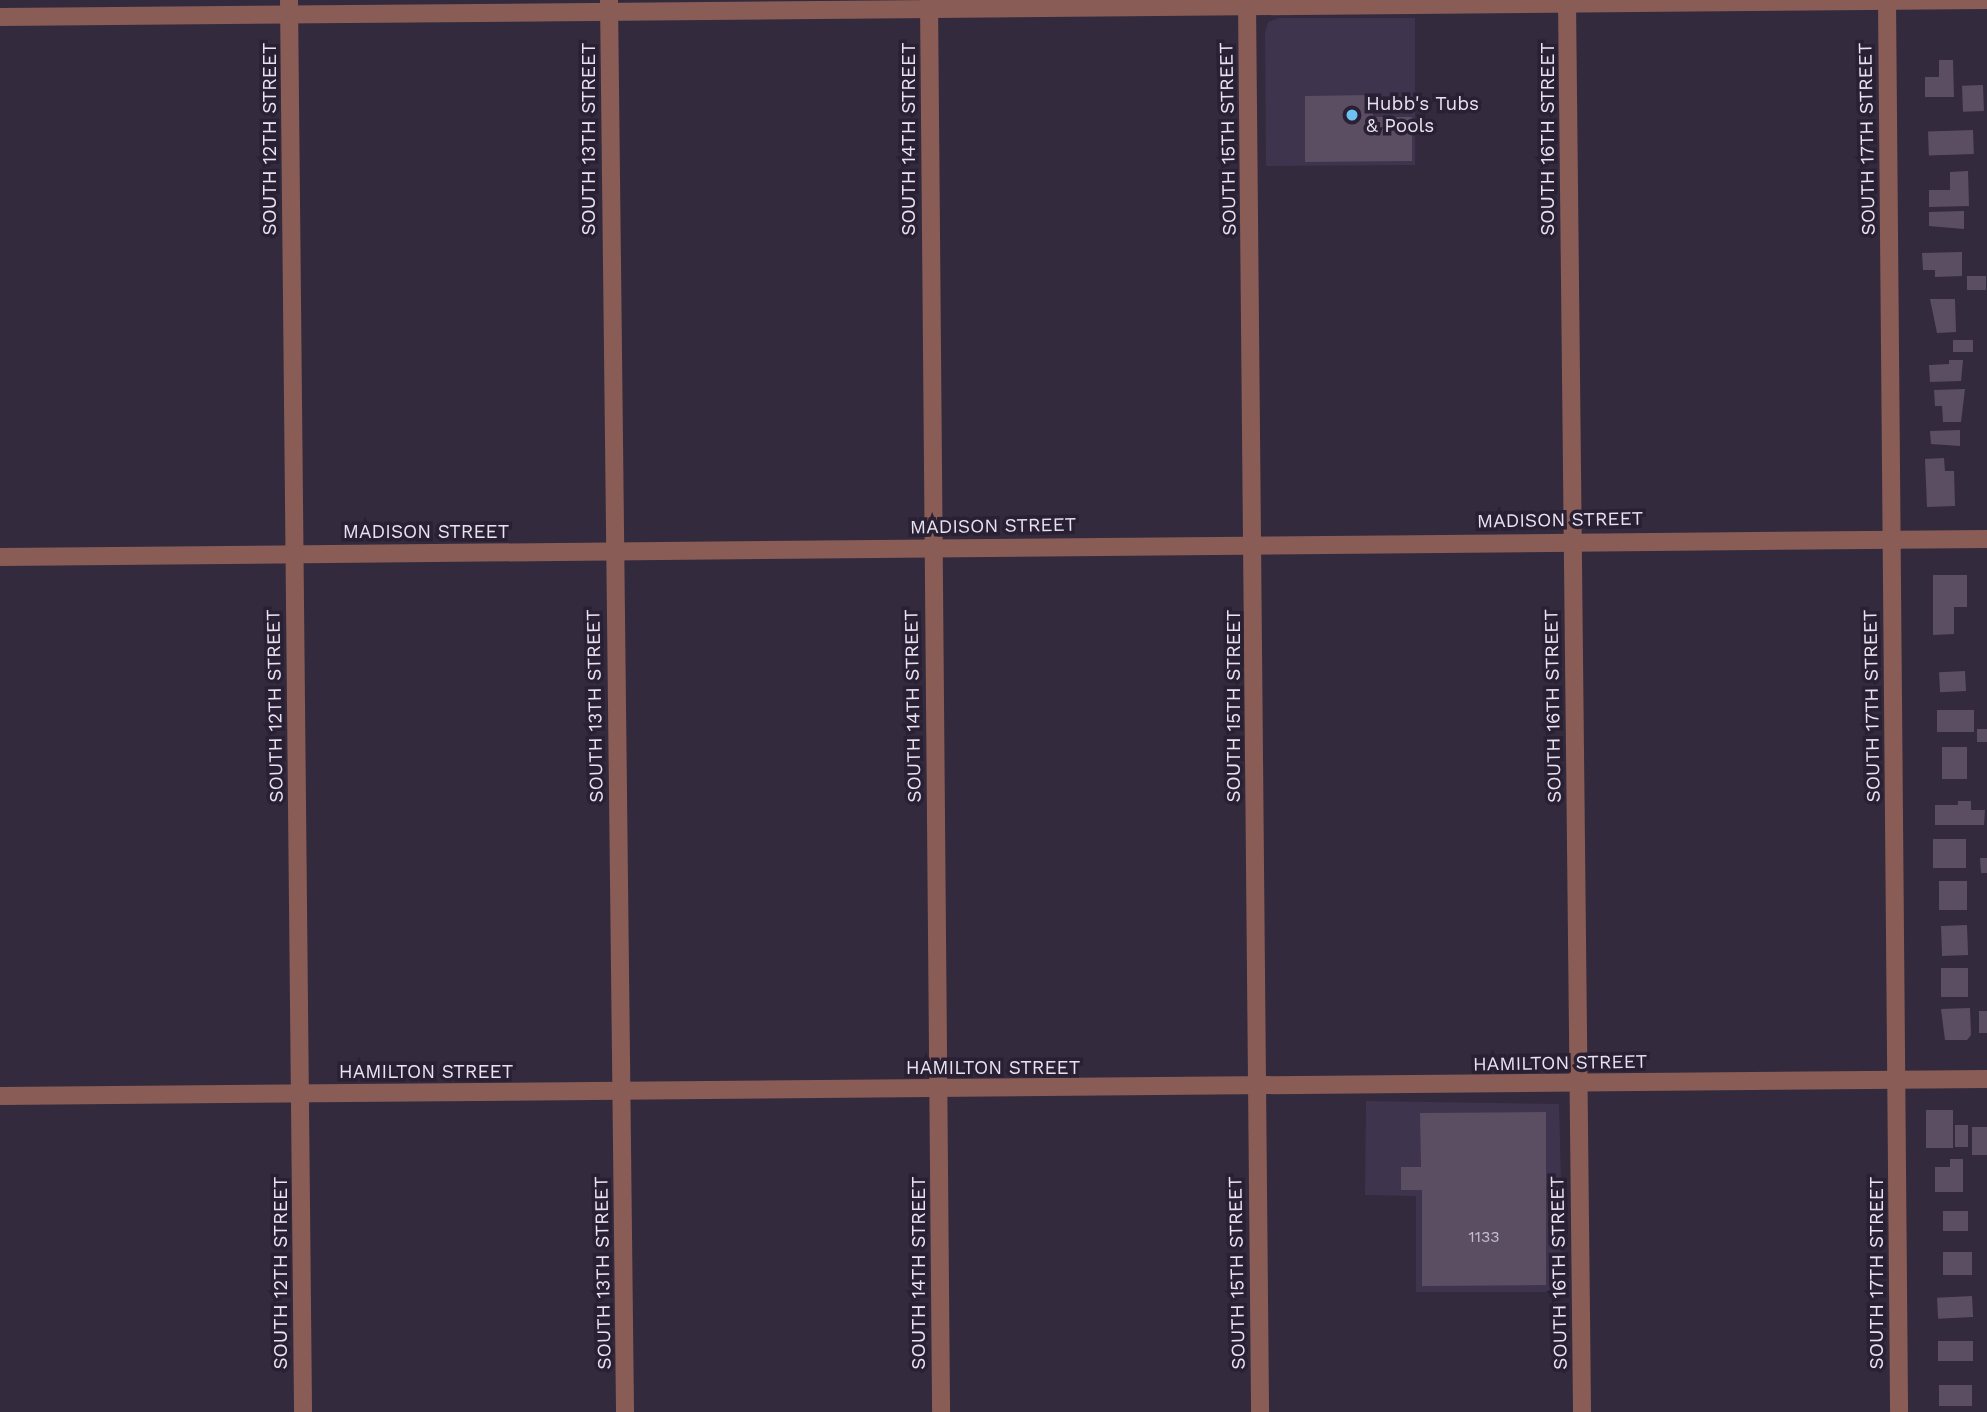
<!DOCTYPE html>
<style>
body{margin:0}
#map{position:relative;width:1987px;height:1412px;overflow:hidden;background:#332a3e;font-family:"Work Sans",sans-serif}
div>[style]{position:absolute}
.built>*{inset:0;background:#3e344d}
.building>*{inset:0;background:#5b4e63;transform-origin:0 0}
.minor>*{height:18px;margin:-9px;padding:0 9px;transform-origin:9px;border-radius:9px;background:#8a5c56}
.dots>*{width:19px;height:19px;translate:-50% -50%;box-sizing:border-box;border:4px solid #292034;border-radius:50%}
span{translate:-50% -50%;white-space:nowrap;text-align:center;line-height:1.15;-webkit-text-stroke:7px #292034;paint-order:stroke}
.number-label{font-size:16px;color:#c5becd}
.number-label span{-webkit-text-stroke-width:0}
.poi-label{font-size:19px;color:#e8e3f0}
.left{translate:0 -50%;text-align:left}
.street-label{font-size:19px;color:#e8e3f0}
</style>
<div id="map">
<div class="built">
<i style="clip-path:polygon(1279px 18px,1415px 18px,1415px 165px,1266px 166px,1265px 33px,1268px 22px)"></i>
<i style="clip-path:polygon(1366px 1101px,1559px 1104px,1564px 1292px,1416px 1292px,1416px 1196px,1365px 1195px)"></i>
</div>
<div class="building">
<i style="clip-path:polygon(1939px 60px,1953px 60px,1954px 97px,1925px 97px,1925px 77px,1939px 77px)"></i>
<i style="left:1983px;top:85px;width:26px;height:21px;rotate:88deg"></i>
<i style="clip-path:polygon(1373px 95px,1373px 117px,1412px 117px,1412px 161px,1305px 162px,1305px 96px)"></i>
<i style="left:1973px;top:130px;width:24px;height:45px;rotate:88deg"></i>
<i style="clip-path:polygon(1968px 171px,1969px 206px,1929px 207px,1929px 190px,1950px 190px,1950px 172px)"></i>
<i style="clip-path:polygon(1964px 211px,1964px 229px,1929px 226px,1929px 212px)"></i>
<i style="clip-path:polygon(1962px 252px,1962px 276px,1935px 277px,1935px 270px,1923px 270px,1922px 253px)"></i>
<i style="left:1967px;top:276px;width:19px;height:14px"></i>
<i style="clip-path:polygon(1930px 299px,1955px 299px,1956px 332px,1937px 333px)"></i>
<i style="left:1953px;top:340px;width:20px;height:12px"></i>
<i style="clip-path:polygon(1949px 360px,1963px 360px,1961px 381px,1930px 382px,1929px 365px,1949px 364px)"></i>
<i style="clip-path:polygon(1965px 389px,1961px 422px,1943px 422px,1942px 406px,1935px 406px,1934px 390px)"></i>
<i style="clip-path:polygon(1960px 430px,1960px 446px,1931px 444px,1930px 431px)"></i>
<i style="clip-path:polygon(1944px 458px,1945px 471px,1954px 471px,1955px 506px,1927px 507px,1925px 459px)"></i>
<i style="clip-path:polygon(1933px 575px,1967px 575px,1967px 607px,1954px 607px,1954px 634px,1933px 635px)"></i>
<i style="left:1965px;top:671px;width:20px;height:26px;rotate:87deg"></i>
<i style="left:1937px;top:710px;width:37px;height:22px"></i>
<i style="left:1977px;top:729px;width:10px;height:13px"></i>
<i style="left:1942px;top:747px;width:25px;height:32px"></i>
<i style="clip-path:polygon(1958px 801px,1971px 801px,1971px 810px,1985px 810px,1984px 825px,1935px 825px,1935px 805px,1958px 805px)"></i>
<i style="left:1933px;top:839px;width:33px;height:29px"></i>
<i style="clip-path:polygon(1980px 858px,1987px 858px,1987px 873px,1981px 873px)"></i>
<i style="left:1967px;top:881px;width:29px;height:28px;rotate:90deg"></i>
<i style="left:1967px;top:925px;width:30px;height:26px;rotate:88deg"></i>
<i style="left:1968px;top:968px;width:29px;height:27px;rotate:90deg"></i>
<i style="clip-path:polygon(1970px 1008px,1971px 1035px,1967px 1040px,1945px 1040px,1941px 1009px)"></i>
<i style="left:1979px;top:1011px;width:8px;height:22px"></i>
<i style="left:1926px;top:1110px;width:27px;height:38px"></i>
<i style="clip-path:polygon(1546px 1112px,1546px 1285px,1422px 1286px,1422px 1190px,1401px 1190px,1401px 1167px,1421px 1167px,1420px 1113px)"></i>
<i style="left:1955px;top:1125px;width:13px;height:22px"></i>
<i style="left:1972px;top:1127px;width:15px;height:28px"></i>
<i style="clip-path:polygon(1950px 1159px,1963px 1159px,1963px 1192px,1935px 1192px,1935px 1167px,1950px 1167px)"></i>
<i style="left:1968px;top:1211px;width:20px;height:25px;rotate:90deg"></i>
<i style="left:1943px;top:1252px;width:29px;height:23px"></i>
<i style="left:1972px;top:1296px;width:21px;height:35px;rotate:87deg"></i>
<i style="left:1938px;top:1341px;width:35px;height:20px"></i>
<i style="left:1972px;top:1385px;width:21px;height:33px;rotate:90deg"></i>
</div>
<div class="minor">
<i style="left:289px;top:0;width:1412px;rotate:89.43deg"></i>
<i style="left:609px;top:0;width:1412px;rotate:89.35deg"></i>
<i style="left:929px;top:0;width:1412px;rotate:89.51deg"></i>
<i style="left:1247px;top:0;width:1412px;rotate:89.47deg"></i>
<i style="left:1567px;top:0;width:1412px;rotate:89.39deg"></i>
<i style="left:1887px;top:0;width:1412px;rotate:89.51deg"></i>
<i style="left:0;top:17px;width:1987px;rotate:-0.49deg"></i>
<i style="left:0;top:557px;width:1987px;rotate:-0.52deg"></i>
<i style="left:0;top:1096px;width:1987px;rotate:-0.49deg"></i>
</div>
<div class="dots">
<i style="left:1352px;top:115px;background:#6ec2f3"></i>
</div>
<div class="number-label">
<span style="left:1484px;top:1237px">1133</span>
</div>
<div class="poi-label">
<span class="left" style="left:1366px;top:115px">Hubb's Tubs<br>&amp; Pools</span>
</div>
<div class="street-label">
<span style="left:270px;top:139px;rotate:-90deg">SOUTH 12TH STREET</span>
<span style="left:589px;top:139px;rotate:-90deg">SOUTH 13TH STREET</span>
<span style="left:909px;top:139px;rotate:-90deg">SOUTH 14TH STREET</span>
<span style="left:1228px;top:139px;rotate:-91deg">SOUTH 15TH STREET</span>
<span style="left:1548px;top:139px;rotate:-90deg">SOUTH 16TH STREET</span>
<span style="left:1867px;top:139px;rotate:-91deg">SOUTH 17TH STREET</span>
<span style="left:1560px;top:520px;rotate:-1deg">MADISON STREET</span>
<span style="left:993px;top:526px;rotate:-1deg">MADISON STREET</span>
<span style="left:426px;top:532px">MADISON STREET</span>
<span style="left:275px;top:706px;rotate:-91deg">SOUTH 12TH STREET</span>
<span style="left:595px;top:706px;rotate:-91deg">SOUTH 13TH STREET</span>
<span style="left:913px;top:706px;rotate:-91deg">SOUTH 14TH STREET</span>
<span style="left:1234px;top:706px;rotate:-90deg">SOUTH 15TH STREET</span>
<span style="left:1553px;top:706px;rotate:-91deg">SOUTH 16TH STREET</span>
<span style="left:1872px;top:706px;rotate:-91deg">SOUTH 17TH STREET</span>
<span style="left:1560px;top:1063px;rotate:-1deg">HAMILTON STREET</span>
<span style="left:993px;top:1068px">HAMILTON STREET</span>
<span style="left:426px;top:1072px">HAMILTON STREET</span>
<span style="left:281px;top:1273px;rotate:-90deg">SOUTH 12TH STREET</span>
<span style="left:603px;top:1273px;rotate:-91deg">SOUTH 13TH STREET</span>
<span style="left:919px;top:1273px;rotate:-90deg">SOUTH 14TH STREET</span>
<span style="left:1237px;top:1273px;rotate:-91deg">SOUTH 15TH STREET</span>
<span style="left:1559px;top:1273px;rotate:-91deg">SOUTH 16TH STREET</span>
<span style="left:1877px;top:1273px;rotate:-90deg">SOUTH 17TH STREET</span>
</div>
</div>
